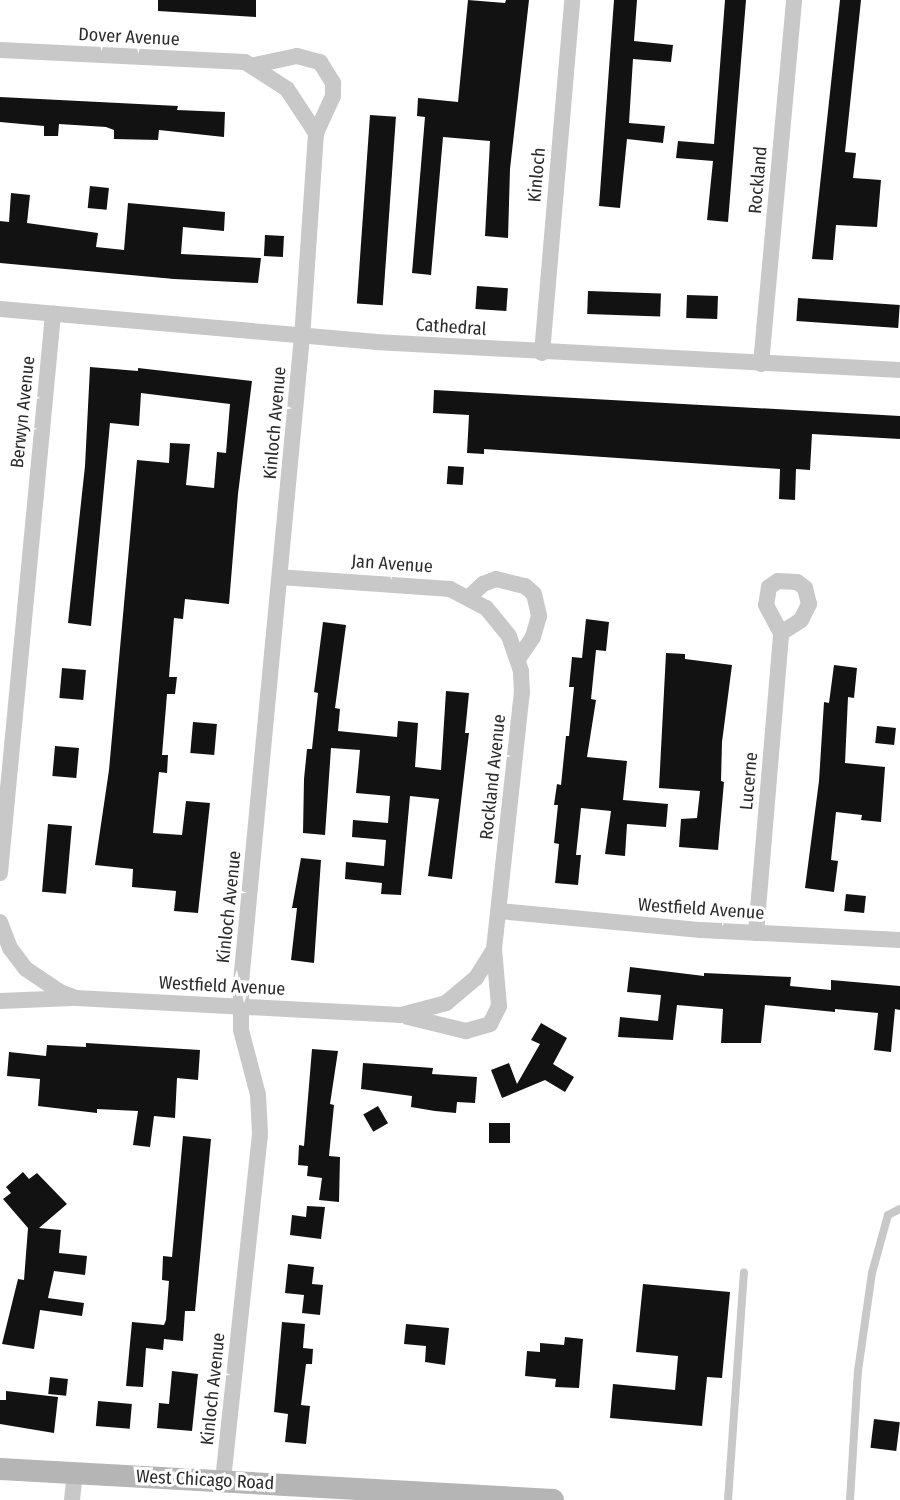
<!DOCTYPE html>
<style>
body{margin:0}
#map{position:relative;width:900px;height:1500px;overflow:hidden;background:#fff;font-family:"Fira Sans Condensed",sans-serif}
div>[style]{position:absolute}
.building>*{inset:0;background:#121212;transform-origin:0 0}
.lane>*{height:8px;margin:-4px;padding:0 4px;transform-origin:4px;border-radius:4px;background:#c8c8c8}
.street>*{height:16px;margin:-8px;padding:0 8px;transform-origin:8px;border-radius:8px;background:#c8c8c8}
.secondary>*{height:22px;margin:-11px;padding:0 11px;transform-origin:11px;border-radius:11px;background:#b5b5b5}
span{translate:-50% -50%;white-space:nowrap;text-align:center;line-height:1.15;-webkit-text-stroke:6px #fff;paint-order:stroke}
.street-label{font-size:18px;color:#2b2b2b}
</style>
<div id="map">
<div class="building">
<i style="clip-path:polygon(158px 0,256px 0,256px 17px,158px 11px)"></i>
<i style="clip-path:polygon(468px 0,505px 3px,506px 0,529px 0,510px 169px,508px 238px,485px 236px,490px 141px,443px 137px,431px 275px,412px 273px,425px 117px,417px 116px,418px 98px,458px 102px)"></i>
<i style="clip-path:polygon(614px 0,637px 0,634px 41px,673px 45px,671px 62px,633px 59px,629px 123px,665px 126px,663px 143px,627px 139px,620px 208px,599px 206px)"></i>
<i style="clip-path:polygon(725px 0,746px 0,728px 222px,707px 220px,713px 161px,676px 158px,678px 141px,714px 144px)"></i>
<i style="clip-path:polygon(840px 0,861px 0,845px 152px,856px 153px,853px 178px,881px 180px,877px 227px,836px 225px,833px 260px,812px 259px)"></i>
<i style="clip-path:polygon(0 97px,178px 106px,177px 110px,225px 112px,224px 137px,159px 130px,158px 140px,114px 139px,114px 130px,106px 127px,59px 124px,58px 136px,44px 136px,44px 126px,0 122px)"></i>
<i style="left:370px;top:115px;width:26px;height:189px;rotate:4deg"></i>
<i style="left:90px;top:186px;width:19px;height:22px;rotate:6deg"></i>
<i style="clip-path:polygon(11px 193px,30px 195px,27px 223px,98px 233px,96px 247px,124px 250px,128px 203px,225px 212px,224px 231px,183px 227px,181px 254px,261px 258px,258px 283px,174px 279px,0 263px,0 221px,9px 222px)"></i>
<i style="left:265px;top:235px;width:19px;height:21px;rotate:3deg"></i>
<i style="left:477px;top:286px;width:31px;height:23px;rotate:4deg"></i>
<i style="left:588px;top:291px;width:73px;height:23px;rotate:2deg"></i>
<i style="left:687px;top:295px;width:31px;height:23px;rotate:2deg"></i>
<i style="left:798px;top:298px;width:102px;height:23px;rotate:4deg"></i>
<i style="clip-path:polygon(90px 367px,138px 371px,138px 368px,252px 381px,238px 494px,229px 604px,185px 599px,183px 619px,174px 618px,169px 677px,177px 677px,175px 694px,167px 694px,162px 755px,168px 755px,167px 773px,159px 772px,153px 833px,182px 835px,186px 801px,210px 803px,198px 913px,174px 911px,176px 891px,132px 887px,133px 869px,95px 865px,109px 770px,137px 460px,169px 463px,170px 443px,190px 444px,186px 485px,214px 488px,217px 452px,226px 453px,230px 404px,141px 393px,139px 426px,110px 423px,91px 626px,68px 623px,85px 466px)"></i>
<i style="clip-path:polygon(434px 390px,900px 416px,900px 439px,812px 434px,810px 470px,796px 469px,795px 500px,779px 499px,780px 469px,484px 449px,484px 454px,467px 453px,469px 415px,433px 413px)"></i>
<i style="left:448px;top:466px;width:16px;height:18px;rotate:4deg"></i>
<i style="clip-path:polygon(586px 619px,609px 622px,606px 651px,596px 650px,591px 699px,596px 700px,587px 757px,627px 761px,623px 800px,668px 804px,666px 827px,627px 824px,625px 856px,605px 854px,611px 811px,581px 808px,576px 855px,581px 855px,578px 885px,555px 883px,559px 844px,554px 843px,558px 805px,554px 805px,557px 784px,561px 785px,566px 736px,569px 736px,574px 687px,569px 687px,572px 657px,582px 658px)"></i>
<i style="clip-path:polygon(323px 622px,346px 625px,335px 708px,340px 709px,338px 731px,397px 737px,398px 721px,418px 723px,415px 767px,441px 770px,446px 691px,469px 693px,465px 733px,469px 733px,452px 879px,428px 876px,439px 799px,410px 796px,401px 895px,381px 894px,382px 883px,345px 879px,346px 862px,384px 866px,386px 840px,352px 837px,353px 820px,388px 823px,390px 796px,356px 793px,360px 750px,331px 748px,325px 835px,303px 833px,304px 779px,307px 749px,312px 749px,318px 693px,314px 692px)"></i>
<i style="clip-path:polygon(666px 653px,685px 654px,685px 659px,732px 665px,722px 742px,721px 781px,724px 782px,718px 850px,679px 847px,681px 819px,697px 818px,700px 791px,659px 788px)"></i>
<i style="clip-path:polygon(834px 665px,857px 668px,854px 698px,848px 697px,845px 763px,885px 767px,881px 822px,861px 820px,862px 815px,836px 812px,831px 860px,838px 861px,834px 892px,805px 888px,819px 781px,824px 702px,829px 703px)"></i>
<i style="left:62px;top:668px;width:24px;height:30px;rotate:5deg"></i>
<i style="left:193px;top:722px;width:24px;height:31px;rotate:5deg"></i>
<i style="left:877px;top:726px;width:19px;height:17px;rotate:6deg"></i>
<i style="left:55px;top:746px;width:24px;height:30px;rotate:5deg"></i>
<i style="left:48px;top:824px;width:24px;height:68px;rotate:5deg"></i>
<i style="clip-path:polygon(301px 858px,321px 860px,314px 963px,291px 960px,297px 908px,292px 908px)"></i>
<i style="left:846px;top:894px;width:20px;height:17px;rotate:6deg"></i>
<i style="clip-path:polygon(630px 967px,704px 976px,704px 973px,791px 977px,790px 986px,831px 990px,831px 980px,900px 986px,900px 1010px,895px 1009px,891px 1052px,874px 1050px,878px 1013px,835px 1009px,835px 1012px,765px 1005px,761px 1043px,721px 1043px,723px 1009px,677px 1005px,673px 1040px,618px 1037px,620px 1017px,658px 1021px,661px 995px,627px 992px)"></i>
<i style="clip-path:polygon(541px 1023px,567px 1038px,553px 1064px,574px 1077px,565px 1092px,545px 1080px,502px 1098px,491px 1070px,509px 1063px,517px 1084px,540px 1044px,531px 1040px)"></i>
<i style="clip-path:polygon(86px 1043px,200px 1050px,198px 1080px,177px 1078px,175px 1118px,154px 1116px,150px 1147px,133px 1145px,138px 1111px,97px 1109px,97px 1113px,38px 1106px,40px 1079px,7px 1076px,9px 1052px,46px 1056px,47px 1045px,86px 1047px)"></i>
<i style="clip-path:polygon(312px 1049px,338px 1051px,330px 1104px,334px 1105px,329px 1156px,340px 1157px,339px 1202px,319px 1200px,322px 1178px,307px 1176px,308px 1166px,298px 1165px,299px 1145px,304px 1146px)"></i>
<i style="clip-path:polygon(363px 1063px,433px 1068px,432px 1074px,477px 1077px,475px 1103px,457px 1102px,456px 1113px,435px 1111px,411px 1107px,412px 1096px,361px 1089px)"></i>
<i style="left:378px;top:1106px;width:20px;height:17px;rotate:60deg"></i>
<i style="left:489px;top:1123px;width:21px;height:20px"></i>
<i style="clip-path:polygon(183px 1136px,211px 1139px,195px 1311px,185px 1311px,183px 1341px,164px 1339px,163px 1350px,146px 1348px,143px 1387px,126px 1386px,132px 1322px,164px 1325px,166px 1320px,169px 1281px,162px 1280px,163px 1256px,172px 1257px)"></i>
<i style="clip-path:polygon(23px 1172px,29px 1179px,37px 1173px,67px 1204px,39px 1228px,61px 1230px,59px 1253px,87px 1256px,85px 1275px,54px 1271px,48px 1298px,84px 1303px,82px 1316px,40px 1310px,34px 1349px,2px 1344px,18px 1279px,24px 1280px,28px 1228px,3px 1199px,11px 1193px,6px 1187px)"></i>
<i style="clip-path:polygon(307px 1206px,325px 1207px,321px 1239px,290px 1235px,292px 1215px,306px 1217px)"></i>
<i style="clip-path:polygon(288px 1264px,314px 1267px,312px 1284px,323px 1285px,320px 1315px,302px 1313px,304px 1295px,285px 1293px)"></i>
<i style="clip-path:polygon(643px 1284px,730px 1292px,722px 1378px,707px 1377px,702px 1426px,610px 1418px,613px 1384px,675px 1390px,678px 1356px,636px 1352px)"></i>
<i style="clip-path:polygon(282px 1322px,305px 1324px,303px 1348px,313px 1349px,312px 1364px,306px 1364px,301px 1405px,310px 1406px,306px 1444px,285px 1442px,288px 1414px,274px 1412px)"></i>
<i style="clip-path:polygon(406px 1324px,449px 1328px,445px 1365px,425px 1362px,426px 1346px,404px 1344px)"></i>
<i style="clip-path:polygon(565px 1337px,583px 1339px,579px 1388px,555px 1387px,556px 1379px,525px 1376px,527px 1351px,540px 1352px,540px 1343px,564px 1345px)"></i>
<i style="clip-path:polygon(172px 1371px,198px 1374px,192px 1431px,157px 1428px,159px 1403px,169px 1404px)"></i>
<i style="left:50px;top:1377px;width:18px;height:17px;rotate:6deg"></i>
<i style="clip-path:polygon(6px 1391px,58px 1397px,54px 1433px,0 1424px,0 1400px,6px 1400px)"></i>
<i style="left:98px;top:1401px;width:34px;height:25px;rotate:5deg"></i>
<i style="left:874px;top:1419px;width:26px;height:29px;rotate:7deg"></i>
</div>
<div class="lane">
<i style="left:728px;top:1500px;width:228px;rotate:-86deg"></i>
<i style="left:850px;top:1500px;width:129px;rotate:-86.5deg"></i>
<i style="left:858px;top:1371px;width:99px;rotate:-81.9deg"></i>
<i style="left:872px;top:1273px;width:60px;rotate:-74.6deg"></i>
<i style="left:888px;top:1215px;width:13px;rotate:-27deg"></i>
</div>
<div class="street">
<i style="left:0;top:50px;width:245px;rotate:2.8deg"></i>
<i style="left:245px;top:62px;width:50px;rotate:32.7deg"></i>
<i style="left:287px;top:89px;width:53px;rotate:56.6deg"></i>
<i style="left:316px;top:133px;width:203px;rotate:93.9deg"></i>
<i style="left:302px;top:336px;width:650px;rotate:95.39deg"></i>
<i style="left:241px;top:983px;width:47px;rotate:90deg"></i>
<i style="left:241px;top:1030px;width:67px;rotate:75.3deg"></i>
<i style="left:258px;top:1095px;width:39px;rotate:87deg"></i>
<i style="left:260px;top:1134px;width:348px;rotate:96.1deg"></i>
<i style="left:255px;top:65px;width:43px;rotate:-12.1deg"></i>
<i style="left:297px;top:56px;width:24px;rotate:15deg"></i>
<i style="left:320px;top:62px;width:25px;rotate:58deg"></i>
<i style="left:333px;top:83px;width:13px;rotate:90deg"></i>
<i style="left:333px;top:96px;width:41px;rotate:114.7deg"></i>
<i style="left:0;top:309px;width:376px;rotate:5deg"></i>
<i style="left:375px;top:342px;width:526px;rotate:3.05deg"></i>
<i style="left:542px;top:353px;width:354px;rotate:-85.1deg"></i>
<i style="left:761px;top:364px;width:365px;rotate:-84.8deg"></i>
<i style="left:469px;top:597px;width:19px;rotate:-43deg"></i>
<i style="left:483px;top:584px;width:14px;rotate:-21deg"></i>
<i style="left:496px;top:579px;width:30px;rotate:14deg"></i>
<i style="left:525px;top:586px;width:12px;rotate:42deg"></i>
<i style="left:534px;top:594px;width:23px;rotate:77deg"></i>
<i style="left:539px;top:616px;width:22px;rotate:106deg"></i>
<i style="left:533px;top:637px;width:27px;rotate:124deg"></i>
<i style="left:0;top:873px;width:562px;rotate:-84.58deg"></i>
<i style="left:499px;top:911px;width:203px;rotate:5.4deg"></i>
<i style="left:701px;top:930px;width:199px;rotate:2.9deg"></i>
<i style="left:0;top:922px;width:28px;rotate:69deg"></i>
<i style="left:10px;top:948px;width:26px;rotate:53deg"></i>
<i style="left:26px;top:969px;width:41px;rotate:34.1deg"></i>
<i style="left:60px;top:992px;width:17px;rotate:21deg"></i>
<i style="left:76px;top:998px;width:325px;rotate:3deg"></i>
<i style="left:401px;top:1015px;width:47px;rotate:-14.9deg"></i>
<i style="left:446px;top:1003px;width:39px;rotate:-40deg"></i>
<i style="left:476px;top:978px;width:34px;rotate:-58deg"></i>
<i style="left:494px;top:949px;width:258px;rotate:-83.8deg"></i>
<i style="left:522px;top:693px;width:22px;rotate:-93deg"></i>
<i style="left:521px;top:671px;width:37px;rotate:-109deg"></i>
<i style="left:509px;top:636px;width:36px;rotate:-129deg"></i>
<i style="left:486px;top:608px;width:41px;rotate:-152.2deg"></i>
<i style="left:450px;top:589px;width:170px;rotate:-176deg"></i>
<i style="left:756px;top:933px;width:301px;rotate:-85.2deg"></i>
<i style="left:781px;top:633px;width:24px;rotate:-33deg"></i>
<i style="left:801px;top:620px;width:18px;rotate:-63deg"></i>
<i style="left:809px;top:604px;width:16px;rotate:-104deg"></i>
<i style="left:805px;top:588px;width:10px;rotate:-143deg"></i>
<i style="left:797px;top:582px;width:19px;rotate:-177deg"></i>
<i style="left:778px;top:581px;width:11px;rotate:146deg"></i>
<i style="left:769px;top:587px;width:18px;rotate:99deg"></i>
<i style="left:766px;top:605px;width:32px;rotate:62deg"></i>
<i style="left:0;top:1001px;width:72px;rotate:-2.4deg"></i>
<i style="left:408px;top:1017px;width:60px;rotate:13.6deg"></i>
<i style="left:466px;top:1031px;width:25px;rotate:-16deg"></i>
<i style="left:490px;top:1024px;width:20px;rotate:-63deg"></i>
<i style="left:499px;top:1006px;width:57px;rotate:-95deg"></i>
<i style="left:72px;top:1500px;width:28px;rotate:-84deg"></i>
</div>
<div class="secondary">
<i style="left:0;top:1469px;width:554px;rotate:3.21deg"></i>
</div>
<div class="street-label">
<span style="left:129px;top:37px;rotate:3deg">Dover Avenue</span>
<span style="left:537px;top:175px;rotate:-85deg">Kinloch</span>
<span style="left:758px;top:180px;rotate:-85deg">Rockland</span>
<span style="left:451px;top:327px;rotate:4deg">Cathedral</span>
<span style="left:23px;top:412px;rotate:-84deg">Berwyn Avenue</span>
<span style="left:275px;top:423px;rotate:-85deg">Kinloch Avenue</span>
<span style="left:392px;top:564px;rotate:4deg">Jan Avenue</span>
<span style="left:493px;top:777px;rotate:-84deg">Rockland Avenue</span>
<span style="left:749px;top:781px;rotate:-85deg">Lucerne</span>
<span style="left:229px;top:907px;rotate:-84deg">Kinloch Avenue</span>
<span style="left:701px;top:909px;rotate:4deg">Westfield Avenue</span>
<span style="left:222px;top:986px;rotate:3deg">Westfield Avenue</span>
<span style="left:213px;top:1389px;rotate:-84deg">Kinloch Avenue</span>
<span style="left:205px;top:1480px;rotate:3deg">West Chicago Road</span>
</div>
</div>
